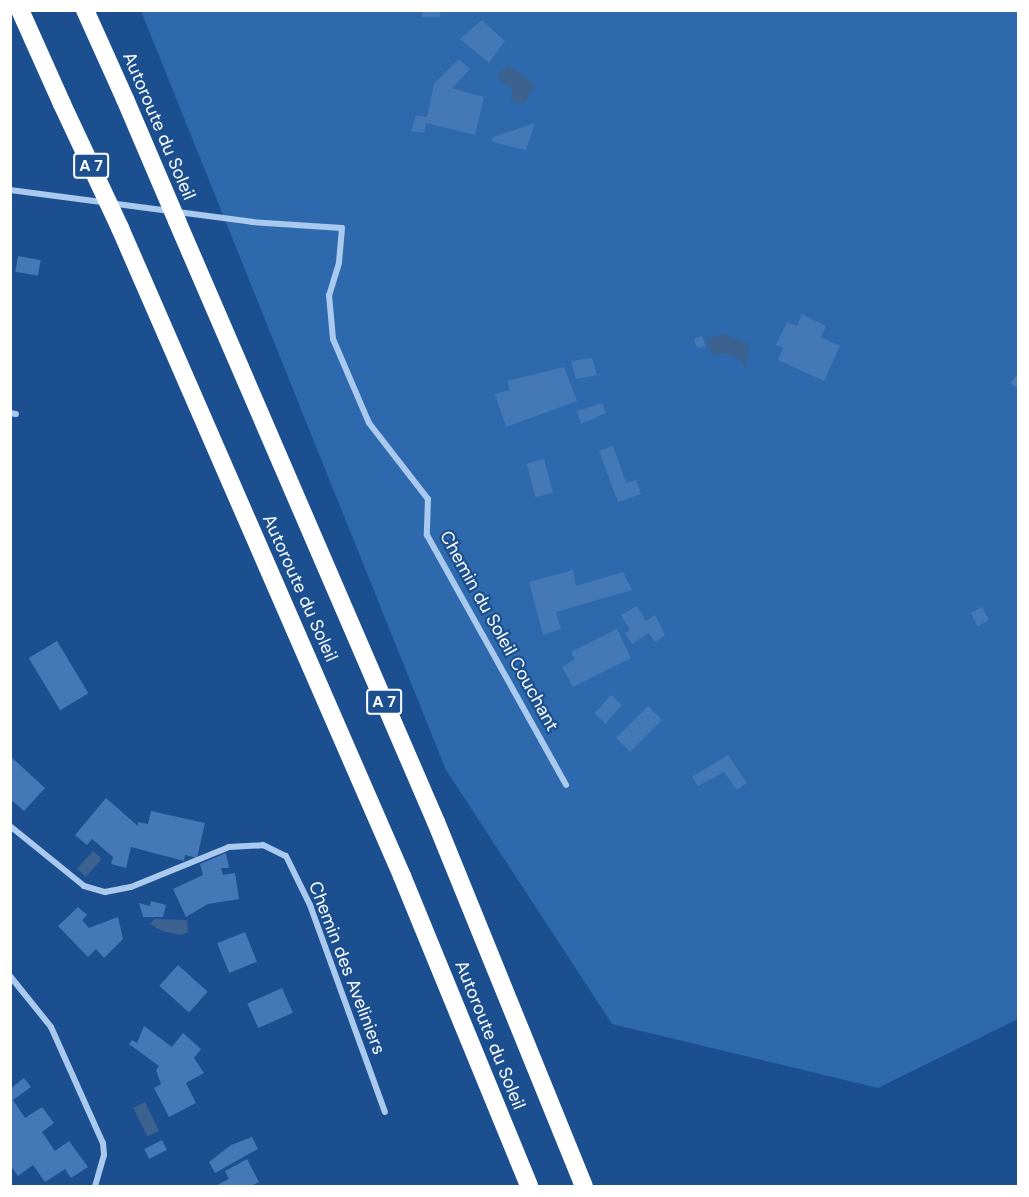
<!DOCTYPE html>
<style>
body{margin:0}
#map{position:relative;width:1029px;height:1197px;overflow:hidden;background:#1b4f8f;font-family:"DM Sans",sans-serif}
div>[style]{position:absolute}
.green>*{inset:0;background:#2e69ad}
.water>*{inset:0;background:#3c6290;transform-origin:0 0}
.building>*{inset:0;background:#4478b7;transform-origin:0 0}
.minor>*{height:6px;margin:-3px;padding:0 3px;transform-origin:3px;border-radius:3px;background:#a9c9ee}
.motorway>*{height:18px;margin:-9px;padding:0 9px;transform-origin:9px;border-radius:9px;background:#fff}
.motorway-bridge>*{height:18px;margin:-9px;padding:0 9px;transform-origin:9px;border-radius:9px;background:#fff}
span{translate:-50% -50%;white-space:nowrap;text-align:center;line-height:1.15;-webkit-text-stroke:4.5px #1b4f8f;paint-order:stroke}
.shield-label span{padding:2px 4px;background:#1b4f8f;border:2px solid;border-radius:4px;-webkit-text-stroke-width:0}
.shield-label{font-size:16px;color:#fff;font-weight:700}
.street-label{font-size:18px;color:#fff}
.frame{position:absolute;inset:0;border:12px solid #fff;pointer-events:none}
</style>
<div id="map">
<div class="green">
<i style="clip-path:polygon(141px 11px,1018px 11px,1018px 1019px,878px 1088px,612px 1024px,446px 770px)"></i>
</div>
<div class="water">
<i style="clip-path:polygon(507px 64px,535px 85px,524px 104px,510px 100px,514px 90px,497px 78px)"></i>
<i style="clip-path:polygon(724px 334px,749px 344px,746px 368px,741px 360px,726px 353px,713px 355px,706px 339px)"></i>
<i style="left:93px;top:851px;width:12px;height:24px;rotate:42deg"></i>
<i style="clip-path:polygon(154px 919px,187px 920px,188px 932px,181px 935px,162px 931px,150px 924px)"></i>
<i style="left:145px;top:1102px;width:32px;height:13px;rotate:64deg"></i>
</div>
<div class="building">
<i style="left:422px;top:10px;width:18px;height:7px"></i>
<i style="clip-path:polygon(482px 20px,505px 41px,489px 63px,460px 39px)"></i>
<i style="clip-path:polygon(459px 59px,470px 69px,452px 88px,484px 97px,475px 135px,426px 123px,424px 133px,411px 131px,416px 115px,427px 117px,434px 84px)"></i>
<i style="clip-path:polygon(535px 123px,526px 150px,491px 142px,493px 137px)"></i>
<i style="left:18px;top:256px;width:23px;height:16px;rotate:10deg"></i>
<i style="clip-path:polygon(802px 314px,826px 326px,821px 337px,840px 346px,824px 381px,778px 360px,783px 348px,776px 345px,787px 322px,797px 326px)"></i>
<i style="clip-path:polygon(702px 336px,706px 346px,697px 348px,694px 339px)"></i>
<i style="clip-path:polygon(592px 358px,597px 375px,576px 379px,571px 361px)"></i>
<i style="clip-path:polygon(564px 367px,577px 401px,506px 427px,495px 394px,510px 390px,507px 381px)"></i>
<i style="clip-path:polygon(1018px 373px,1018px 388px,1010px 383px)"></i>
<i style="clip-path:polygon(602px 403px,606px 413px,581px 424px,577px 411px)"></i>
<i style="clip-path:polygon(613px 446px,626px 483px,636px 480px,641px 494px,618px 502px,599px 451px)"></i>
<i style="left:544px;top:459px;width:35px;height:18px;rotate:75deg"></i>
<i style="clip-path:polygon(573px 570px,576px 586px,623px 572px,632px 590px,556px 612px,561px 629px,543px 635px,529px 582px)"></i>
<i style="clip-path:polygon(637px 606px,646px 621px,655px 615px,665px 635px,655px 642px,649px 633px,632px 644px,625px 633px,630px 630px,621px 615px)"></i>
<i style="left:982px;top:607px;width:15px;height:13px;rotate:62deg"></i>
<i style="clip-path:polygon(617px 629px,631px 658px,573px 687px,562px 667px,575px 659px,571px 652px)"></i>
<i style="left:57px;top:641px;width:61px;height:33px;rotate:59deg"></i>
<i style="left:611px;top:695px;width:15px;height:25px;rotate:42deg"></i>
<i style="left:648px;top:706px;width:20px;height:45px;rotate:45deg"></i>
<i style="clip-path:polygon(728px 755px,747px 783px,737px 790px,724px 772px,698px 786px,692px 777px)"></i>
<i style="clip-path:polygon(10px 756px,45px 788px,24px 811px,10px 799px)"></i>
<i style="clip-path:polygon(106px 798px,138px 826px,138px 822px,148px 824px,151px 811px,205px 823px,197px 858px,185px 855px,184px 861px,131px 847px,126px 868px,111px 864px,113px 857px,92px 839px,87px 845px,75px 835px)"></i>
<i style="clip-path:polygon(226px 853px,229px 868px,221px 868px,223px 875px,235px 873px,239px 899px,208px 904px,186px 917px,173px 889px,203px 875px,200px 864px)"></i>
<i style="clip-path:polygon(151px 901px,166px 905px,163px 917px,143px 917px,139px 903px,150px 906px)"></i>
<i style="clip-path:polygon(78px 907px,87px 915px,82px 920px,89px 928px,118px 917px,123px 939px,104px 958px,96px 949px,88px 957px,58px 926px)"></i>
<i style="left:245px;top:932px;width:32px;height:30px;rotate:68deg"></i>
<i style="left:178px;top:965px;width:40px;height:28px;rotate:42deg"></i>
<i style="left:282px;top:988px;width:27px;height:38px;rotate:66deg"></i>
<i style="clip-path:polygon(144px 1026px,172px 1047px,183px 1033px,201px 1049px,194px 1058px,204px 1073px,186px 1083px,196px 1103px,169px 1117px,154px 1088px,161px 1084px,156px 1070px,159px 1066px,129px 1044px,132px 1040px,137px 1043px)"></i>
<i style="clip-path:polygon(24px 1078px,31px 1087px,13px 1100px,25px 1118px,42px 1107px,54px 1123px,42px 1132px,55px 1151px,69px 1141px,88px 1167px,71px 1178px,65px 1169px,45px 1182px,33px 1165px,18px 1176px,10px 1165px,10px 1089px)"></i>
<i style="clip-path:polygon(252px 1137px,258px 1149px,215px 1173px,209px 1162px,231px 1145px)"></i>
<i style="left:162px;top:1140px;width:11px;height:20px;rotate:63deg"></i>
<i style="clip-path:polygon(247px 1159px,259px 1182px,251px 1186px,215px 1186px,229px 1179px,225px 1171px)"></i>
</div>
<div class="minor">
<i style="left:10px;top:190px;width:244px;rotate:7.5deg"></i>
<i style="left:252px;top:222px;width:90px;rotate:3.8deg"></i>
<i style="left:342px;top:228px;width:35px;rotate:95deg"></i>
<i style="left:339px;top:263px;width:34px;rotate:107deg"></i>
<i style="left:329px;top:295px;width:44px;rotate:84.8deg"></i>
<i style="left:333px;top:339px;width:91px;rotate:66.8deg"></i>
<i style="left:369px;top:423px;width:96px;rotate:52.2deg"></i>
<i style="left:428px;top:499px;width:36px;rotate:92deg"></i>
<i style="left:427px;top:535px;width:286px;rotate:60.9deg"></i>
<i style="left:10px;top:413px;width:6px;rotate:9deg"></i>
<i style="left:10px;top:826px;width:95px;rotate:39deg"></i>
<i style="left:84px;top:886px;width:22px;rotate:16deg"></i>
<i style="left:105px;top:892px;width:26px;rotate:-11deg"></i>
<i style="left:131px;top:887px;width:106px;rotate:-22.2deg"></i>
<i style="left:229px;top:847px;width:34px;rotate:-3deg"></i>
<i style="left:263px;top:845px;width:25px;rotate:26deg"></i>
<i style="left:286px;top:856px;width:55px;rotate:63.9deg"></i>
<i style="left:310px;top:905px;width:220px;rotate:70.1deg"></i>
<i style="left:10px;top:976px;width:65px;rotate:51.2deg"></i>
<i style="left:51px;top:1027px;width:127px;rotate:65.9deg"></i>
<i style="left:103px;top:1143px;width:12px;rotate:85deg"></i>
<i style="left:104px;top:1155px;width:32px;rotate:106deg"></i>
</div>
<div class="motorway">
<i style="left:20px;top:10px;width:103px;rotate:65.9deg"></i>
<i style="left:85px;top:10px;width:98px;rotate:65.8deg"></i>
<i style="left:177px;top:221px;width:654px;rotate:66.69deg"></i>
<i style="left:436px;top:822px;width:393px;rotate:67.9deg"></i>
<i style="left:120px;top:228px;width:707px;rotate:66.48deg"></i>
<i style="left:402px;top:876px;width:335px;rotate:67.7deg"></i>
</div>
<div class="motorway-bridge">
<i style="left:125px;top:99px;width:133px;rotate:66.9deg"></i>
<i style="left:62px;top:104px;width:137px;rotate:64.9deg"></i>
</div>
<div class="shield-label">
<span style="left:91px;top:166px">A 7</span>
<span style="left:384px;top:702px">A 7</span>
</div>
<div class="street-label">
<span style="left:159px;top:126px;rotate:67deg">Autoroute du Soleil</span>
<span style="left:300px;top:588px;rotate:66deg">Autoroute du Soleil</span>
<span style="left:499px;top:631px;rotate:61deg">Chemin du Soleil Couchant</span>
<span style="left:347px;top:968px;rotate:69deg">Chemin des Aveliniers</span>
<span style="left:490px;top:1035px;rotate:68deg">Autoroute du Soleil</span>
</div>
<div class="frame"></div>
</div>
